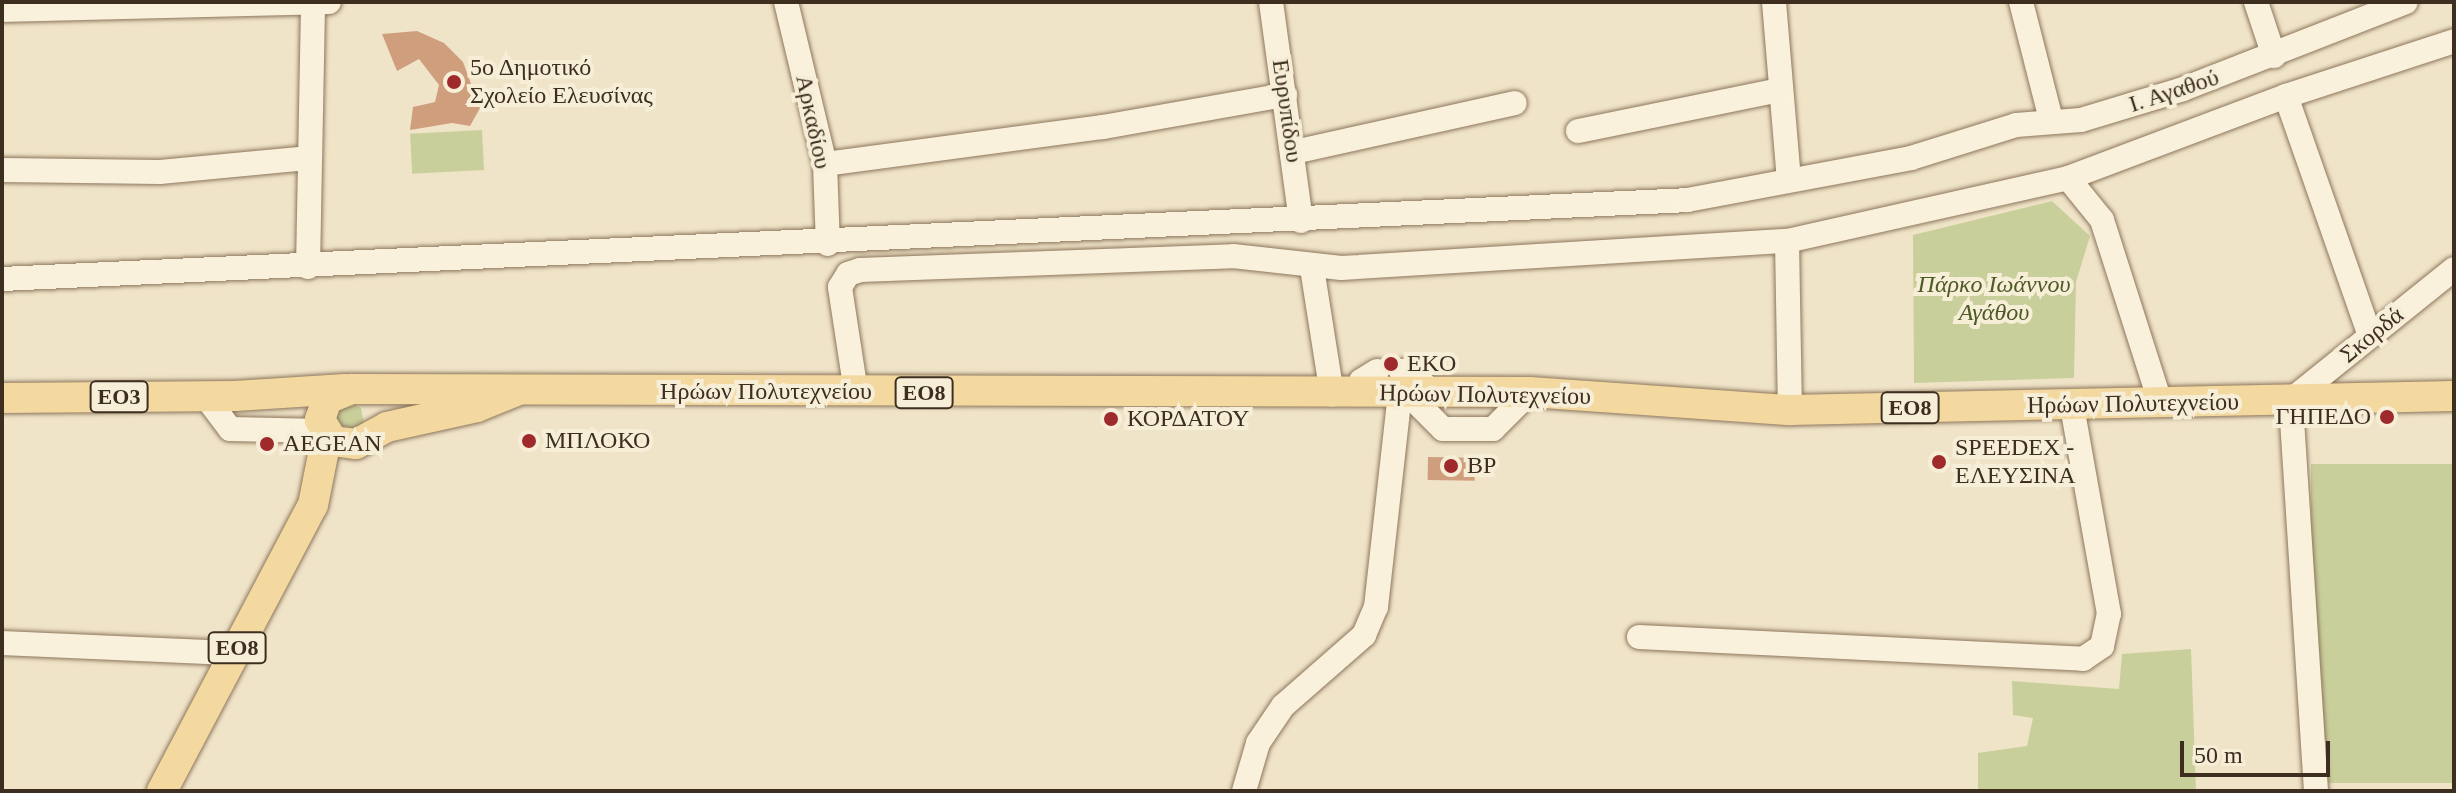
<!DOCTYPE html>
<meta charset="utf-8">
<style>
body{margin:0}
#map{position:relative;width:2456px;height:793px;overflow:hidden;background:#f0e4c8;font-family:Georgia,serif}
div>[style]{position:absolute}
.green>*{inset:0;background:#c9cf9b;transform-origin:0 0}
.building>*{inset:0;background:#cf9f7d;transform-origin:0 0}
.roads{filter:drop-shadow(0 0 2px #8d765c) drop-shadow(0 0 2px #8d765c)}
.minor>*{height:24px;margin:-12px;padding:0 12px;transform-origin:12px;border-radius:12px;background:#faf1dc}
.major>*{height:30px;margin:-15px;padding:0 15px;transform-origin:15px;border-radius:15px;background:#f3d9a0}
.dots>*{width:22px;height:22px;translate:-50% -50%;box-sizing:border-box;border:4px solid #f7eed8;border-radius:50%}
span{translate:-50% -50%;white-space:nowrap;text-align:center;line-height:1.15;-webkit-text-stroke:8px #f7eed8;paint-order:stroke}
.shield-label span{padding:2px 6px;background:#f7eed8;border:2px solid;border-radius:6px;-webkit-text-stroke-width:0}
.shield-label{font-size:22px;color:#3d2e20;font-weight:700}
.poi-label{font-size:24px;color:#3d2e20}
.left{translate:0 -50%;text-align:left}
.right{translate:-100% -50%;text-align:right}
.street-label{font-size:24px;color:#3d2e20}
.park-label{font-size:24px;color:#4d5a26;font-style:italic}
.frame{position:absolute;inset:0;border:4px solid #3d2e20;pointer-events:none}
.scale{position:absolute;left:2180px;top:741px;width:150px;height:36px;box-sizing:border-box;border:4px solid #3d2e20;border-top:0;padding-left:10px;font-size:24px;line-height:28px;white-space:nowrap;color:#3d2e20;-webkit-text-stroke:6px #f7eed8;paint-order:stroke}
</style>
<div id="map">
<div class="green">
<i style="left:482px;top:130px;width:40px;height:72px;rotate:87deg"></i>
<i style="clip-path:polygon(2052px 201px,2090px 236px,2076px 282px,2074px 378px,1914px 383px,1913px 235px)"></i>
<i style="clip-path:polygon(351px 403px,361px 408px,364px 424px,342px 434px,333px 411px)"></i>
<i style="left:2311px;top:464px;width:143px;height:319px"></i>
<i style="clip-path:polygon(2191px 649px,2196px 791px,1978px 791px,1978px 753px,2027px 746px,2033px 718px,2013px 715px,2012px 681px,2119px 689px,2122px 654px)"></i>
</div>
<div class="building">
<i style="clip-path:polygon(417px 31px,444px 43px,463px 62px,480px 108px,470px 126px,452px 123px,410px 130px,413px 107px,435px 102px,439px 85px,419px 59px,397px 71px,382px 34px)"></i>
<i style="left:1428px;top:457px;width:47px;height:23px;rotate:1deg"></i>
</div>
<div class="roads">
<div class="minor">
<i style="left:786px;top:2px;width:167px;rotate:76.5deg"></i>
<i style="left:825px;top:164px;width:80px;rotate:87.9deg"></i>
<i style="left:1271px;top:2px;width:221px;rotate:82.2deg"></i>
<i style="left:1774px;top:2px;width:179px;rotate:85.2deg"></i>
<i style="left:2021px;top:2px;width:122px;rotate:75.7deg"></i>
<i style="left:2256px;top:2px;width:57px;rotate:71.6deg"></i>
<i style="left:2px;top:10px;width:327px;rotate:-1.4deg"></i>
<i style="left:2286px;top:96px;width:254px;rotate:70.7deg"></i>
<i style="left:1578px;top:131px;width:205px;rotate:-11.5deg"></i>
<i style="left:1294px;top:152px;width:226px;rotate:-12.5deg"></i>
<i style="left:825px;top:164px;width:280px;rotate:-7.6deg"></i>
<i style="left:1103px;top:127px;width:185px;rotate:-10deg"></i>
<i style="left:2px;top:170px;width:158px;rotate:0.7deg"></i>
<i style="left:160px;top:172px;width:148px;rotate:-5.4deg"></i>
<i style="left:2068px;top:178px;width:54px;rotate:51deg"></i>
<i style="left:2102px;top:220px;width:191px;rotate:72.3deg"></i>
<i style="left:1787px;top:241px;width:169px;rotate:89deg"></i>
<i style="left:308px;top:267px;width:265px;rotate:-88.9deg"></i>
<i style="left:1312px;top:268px;width:128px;rotate:81deg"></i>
<i style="left:2px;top:279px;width:1687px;rotate:-2.68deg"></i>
<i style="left:1687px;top:200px;width:228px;rotate:-10.6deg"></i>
<i style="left:1911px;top:158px;width:110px;rotate:-17.4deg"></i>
<i style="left:2016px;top:125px;width:65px;rotate:-4.4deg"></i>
<i style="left:2081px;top:120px;width:107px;rotate:-16.9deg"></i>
<i style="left:2183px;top:89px;width:239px;rotate:-21.3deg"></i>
<i style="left:1401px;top:371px;width:10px"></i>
<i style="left:1411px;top:371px;width:30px;rotate:46deg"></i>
<i style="left:856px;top:392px;width:106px;rotate:-98.7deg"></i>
<i style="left:840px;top:287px;width:15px;rotate:-58deg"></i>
<i style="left:848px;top:274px;width:13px;rotate:-18deg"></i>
<i style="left:860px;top:270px;width:373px;rotate:-2.1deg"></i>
<i style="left:1233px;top:256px;width:109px;rotate:6.3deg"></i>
<i style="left:1341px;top:268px;width:447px;rotate:-3.5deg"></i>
<i style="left:1787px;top:241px;width:288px;rotate:-12.6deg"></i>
<i style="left:2068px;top:178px;width:233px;rotate:-20.6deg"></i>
<i style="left:2286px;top:96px;width:177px;rotate:-18.1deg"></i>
<i style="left:1355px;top:394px;width:14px;rotate:-65deg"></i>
<i style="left:1361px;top:381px;width:19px;rotate:-32deg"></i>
<i style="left:1408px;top:394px;width:49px;rotate:45deg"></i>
<i style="left:1443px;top:429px;width:50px"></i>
<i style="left:1493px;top:429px;width:52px;rotate:-45deg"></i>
<i style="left:206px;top:397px;width:40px;rotate:53deg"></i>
<i style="left:230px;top:429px;width:94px;rotate:1.2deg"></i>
<i style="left:1639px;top:637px;width:445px;rotate:2.8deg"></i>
<i style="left:2083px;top:659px;width:23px;rotate:-34deg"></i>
<i style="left:2102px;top:646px;width:33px;rotate:-78deg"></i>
<i style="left:2109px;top:614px;width:211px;rotate:-100.1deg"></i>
<i style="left:2px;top:643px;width:233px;rotate:2.5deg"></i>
<i style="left:1244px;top:791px;width:50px;rotate:-73.7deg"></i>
<i style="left:1258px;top:743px;width:45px;rotate:-56deg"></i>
<i style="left:1283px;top:706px;width:108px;rotate:-41.2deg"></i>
<i style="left:1364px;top:635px;width:30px;rotate:-67deg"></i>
<i style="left:1376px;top:607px;width:215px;rotate:-83.6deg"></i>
<i style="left:2316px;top:791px;width:392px;rotate:-93.7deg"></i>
<i style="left:2291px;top:400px;width:209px;rotate:-38.8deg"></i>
</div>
<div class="major">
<i style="left:516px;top:391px;width:42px;rotate:157.7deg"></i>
<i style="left:477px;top:407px;width:92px;rotate:167.5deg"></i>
<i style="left:387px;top:427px;width:35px;rotate:151deg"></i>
<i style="left:356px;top:444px;width:23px;rotate:-173deg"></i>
<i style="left:333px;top:441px;width:25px;rotate:-122deg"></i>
<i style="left:320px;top:420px;width:22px;rotate:-72deg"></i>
<i style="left:327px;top:399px;width:27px;rotate:-22deg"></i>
<i style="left:352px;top:389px;width:1178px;rotate:0.15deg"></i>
<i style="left:1530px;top:392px;width:261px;rotate:4deg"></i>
<i style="left:1790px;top:410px;width:664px;rotate:-1.21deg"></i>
<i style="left:2px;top:398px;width:233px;rotate:-0.5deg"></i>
<i style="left:235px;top:396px;width:110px;rotate:-3.6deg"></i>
<i style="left:162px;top:791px;width:323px;rotate:-62.2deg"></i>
<i style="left:313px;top:505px;width:71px;rotate:-78.7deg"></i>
</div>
</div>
<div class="dots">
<i style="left:454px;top:82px;background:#9e2a2b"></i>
<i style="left:1391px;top:364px;background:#9e2a2b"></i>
<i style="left:2387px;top:417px;background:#9e2a2b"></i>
<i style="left:1111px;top:419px;background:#9e2a2b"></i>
<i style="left:529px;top:441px;background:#9e2a2b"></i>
<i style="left:267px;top:444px;background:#9e2a2b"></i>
<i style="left:1939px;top:462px;background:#9e2a2b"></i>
<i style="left:1451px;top:466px;background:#9e2a2b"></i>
</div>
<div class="shield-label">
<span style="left:924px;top:393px">ΕΟ8</span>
<span style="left:119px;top:397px">ΕΟ3</span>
<span style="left:1910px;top:408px">ΕΟ8</span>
<span style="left:237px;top:648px">ΕΟ8</span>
</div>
<div class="poi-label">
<span class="left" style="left:470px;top:82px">5ο Δημοτικό<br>Σχολείο Ελευσίνας</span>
<span class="left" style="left:1407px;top:364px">EKO</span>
<span class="right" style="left:2371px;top:417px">ΓΗΠΕΔΟ</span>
<span class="left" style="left:1127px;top:419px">ΚΟΡΔΑΤΟΥ</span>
<span class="left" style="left:545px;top:441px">ΜΠΛΟΚΟ</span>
<span class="left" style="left:283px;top:444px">AEGEAN</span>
<span class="left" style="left:1955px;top:462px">SPEEDEX -<br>ΕΛΕΥΣΙΝΑ</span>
<span class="left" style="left:1467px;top:466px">BP</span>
</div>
<div class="street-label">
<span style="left:2174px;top:91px;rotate:-18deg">Ι. Αγαθού</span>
<span style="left:1287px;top:111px;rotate:82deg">Ευρυπίδου</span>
<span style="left:813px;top:122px;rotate:78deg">Αρκαδίου</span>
<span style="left:2372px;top:335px;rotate:-39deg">Σκορδά</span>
<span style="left:766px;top:392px">Ηρώων Πολυτεχνείου</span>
<span style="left:1485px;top:395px;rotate:1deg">Ηρώων Πολυτεχνείου</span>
<span style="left:2133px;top:404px;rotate:-1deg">Ηρώων Πολυτεχνείου</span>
</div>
<div class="park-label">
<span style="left:1994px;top:299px">Πάρκο Ιωάννου<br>Αγάθου</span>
</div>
<div class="frame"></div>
<div class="scale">50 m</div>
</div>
